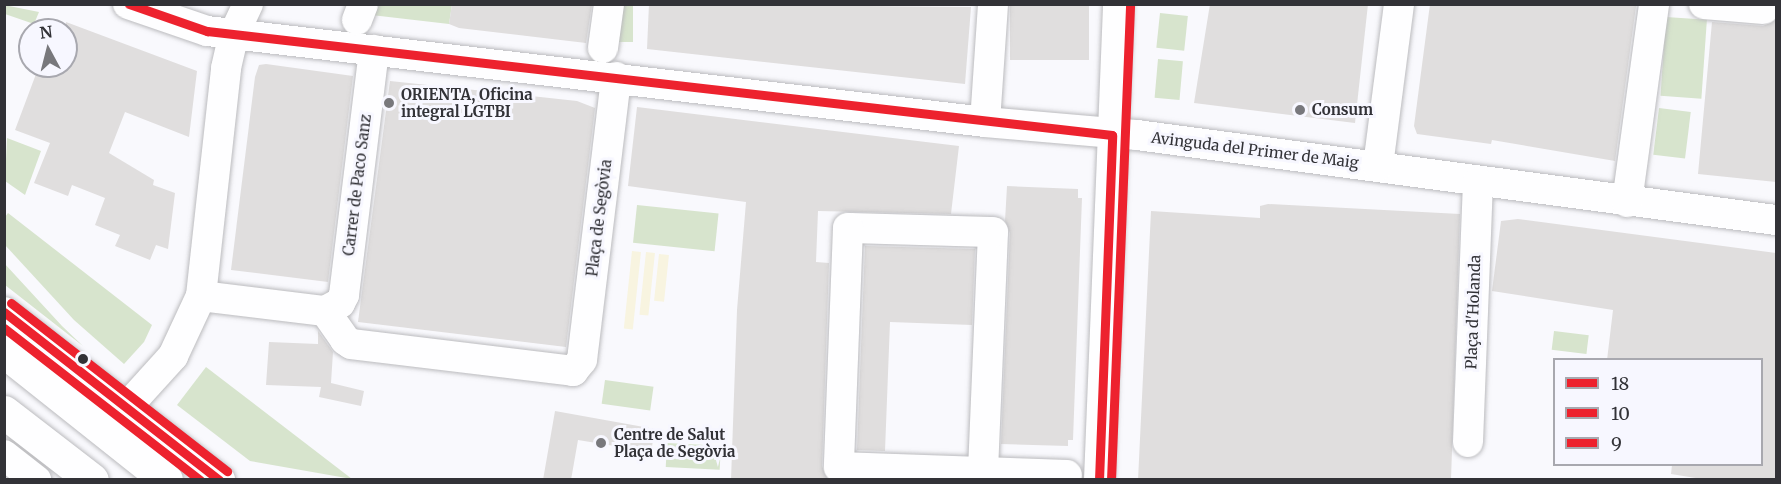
<!DOCTYPE html>
<meta charset="utf-8">
<style>
body{margin:0}
#map{position:relative;width:1781px;height:484px;overflow:hidden;background:#f9f9fd;font-family:Merriweather,serif}
div>[style]{position:absolute}
.green>*{inset:0;background:#d7e4cd;transform-origin:0 0}
.sand>*{inset:0;background:#f8f4e0;transform-origin:0 0}
.building>*{inset:0;background:#e0dede;transform-origin:0 0}
.roads{filter:drop-shadow(0 0 2px #bbbbbe) drop-shadow(0 0 2px #bbbbbe)}
.minor>*{height:30px;margin:-15px;padding:0 15px;transform-origin:15px;border-radius:15px;background:#fefeff}
.major>*{height:33px;margin:-16.5px;padding:0 16.5px;transform-origin:16.5px;border-radius:16.5px;background:#fefeff}
.bus-1>*{height:9px;margin:-4.5px;padding:0 4.5px;transform-origin:4.5px;border-radius:4.5px;background:#ed222e}
.bus-2>*{height:9px;margin:-4.5px;padding:0 4.5px;transform-origin:4.5px;border-radius:4.5px;background:#ed222e}
.bus-3>*{height:9px;margin:-4.5px;padding:0 4.5px;transform-origin:4.5px;border-radius:4.5px;background:#ed222e}
.dots>*{width:16px;height:16px;translate:-50% -50%;box-sizing:border-box;border:3px solid #f7f7ff;border-radius:50%}
span{translate:-50% -50%;white-space:nowrap;text-align:center;line-height:1.15;-webkit-text-stroke:6px #f7f7ff;paint-order:stroke}
.poi-label{font-size:15px;color:#323237;font-weight:700}
.left{translate:0 -50%;text-align:left}
.street-label{font-size:15px;color:#323237}
.frame{position:absolute;inset:0;border:6px solid #323237;pointer-events:none}
.legend{position:absolute;left:1553px;top:358px;width:210px;height:108px;box-sizing:border-box;background:#f7f7ff;border:2px solid #a8a8af;margin:0;padding:8px 10px;list-style:none;font-size:18px;color:#323237}
.legend li{display:flex;align-items:center;gap:12px;height:30px}
.legend b{width:30px;border:2px solid #a8a8af}
.north{position:absolute;left:18px;top:18px;width:60px;height:60px;box-sizing:border-box;background:#f7f7ff;border:2px solid #a8a8af;border-radius:50%;rotate:353deg;font-size:16px;font-weight:700;line-height:24px;text-align:center;color:#323237}
.north::after{content:'';display:block;margin:auto;width:21px;height:27px;background:#78787c;clip-path:polygon(50% 0,100% 100%,50% 72%,0 100%)}
</style>
<div id="map">
<div class="green">
<i style="clip-path:polygon(4px 5px,39px 12px,34px 24px,5px 14px)"></i>
<i style="clip-path:polygon(357px 5px,452px 5px,449px 24px,354px 13px)"></i>
<i style="left:618px;top:5px;width:15px;height:37px"></i>
<i style="left:1160px;top:13px;width:28px;height:35px;rotate:6deg"></i>
<i style="left:1666px;top:17px;width:41px;height:79px;rotate:4deg"></i>
<i style="left:1158px;top:59px;width:25px;height:39px;rotate:5deg"></i>
<i style="left:1659px;top:108px;width:32px;height:47px;rotate:7deg"></i>
<i style="clip-path:polygon(7px 138px,41px 151px,25px 195px,5px 181px)"></i>
<i style="left:637px;top:205px;width:82px;height:38px;rotate:6deg"></i>
<i style="clip-path:polygon(8px 213px,152px 325px,144px 342px,124px 364px,74px 320px,5px 245px,5px 217px)"></i>
<i style="clip-path:polygon(4px 263px,62px 326px,83px 346px,5px 285px)"></i>
<i style="left:1554px;top:331px;width:35px;height:19px;rotate:7deg"></i>
<i style="clip-path:polygon(206px 367px,352px 479px,250px 461px,177px 405px)"></i>
<i style="left:605px;top:380px;width:49px;height:24px;rotate:8deg"></i>
<i style="left:667px;top:443px;width:54px;height:24px;rotate:3deg"></i>
</div>
<div class="sand">
<i style="left:632px;top:251px;width:9px;height:78px;rotate:6deg"></i>
<i style="left:646px;top:252px;width:9px;height:63px;rotate:6deg"></i>
<i style="left:659px;top:254px;width:10px;height:47px;rotate:6deg"></i>
</div>
<div class="building">
<i style="clip-path:polygon(452px 4px,592px 4px,586px 43px,459px 28px,449px 24px)"></i>
<i style="clip-path:polygon(649px 4px,971px 7px,965px 84px,647px 49px)"></i>
<i style="left:1010px;top:4px;width:79px;height:56px"></i>
<i style="clip-path:polygon(1210px 4px,1368px 4px,1355px 123px,1194px 103px)"></i>
<i style="clip-path:polygon(1430px 4px,1636px 6px,1615px 161px,1492px 140px,1491px 144px,1417px 134px,1414px 126px)"></i>
<i style="clip-path:polygon(1776px 20px,1776px 182px,1698px 174px,1712px 22px,1763px 26px)"></i>
<i style="clip-path:polygon(66px 22px,197px 71px,189px 137px,125px 112px,109px 153px,154px 180px,153px 185px,175px 193px,168px 249px,156px 245px,150px 260px,115px 246px,120px 235px,95px 225px,105px 198px,72px 185px,68px 196px,34px 183px,50px 143px,15px 130px,39px 66px,66px 66px)"></i>
<i style="clip-path:polygon(266px 64px,353px 76px,328px 282px,231px 270px,255px 77px,259px 65px)"></i>
<i style="clip-path:polygon(390px 81px,577px 101px,595px 108px,566px 347px,358px 322px)"></i>
<i style="clip-path:polygon(637px 107px,959px 146px,951px 214px,818px 211px,816px 262px,829px 263px,822px 466px,828px 480px,731px 480px,737px 310px,746px 202px,628px 186px)"></i>
<i style="clip-path:polygon(1007px 186px,1078px 189px,1078px 198px,1082px 198px,1073px 440px,1068px 440px,1068px 446px,1001px 444px,1010px 233px,1005px 221px)"></i>
<i style="clip-path:polygon(1268px 204px,1460px 214px,1451px 480px,1138px 480px,1151px 211px,1260px 218px,1260px 206px)"></i>
<i style="clip-path:polygon(1518px 219px,1776px 253px,1776px 480px,1708px 480px,1671px 474px,1672px 465px,1761px 465px,1761px 360px,1607px 360px,1613px 310px,1492px 291px,1501px 221px)"></i>
<i style="clip-path:polygon(865px 246px,975px 249px,972px 325px,890px 322px,885px 451px,857px 450px)"></i>
<i style="clip-path:polygon(318px 331px,333px 352px,331px 383px,364px 391px,361px 406px,319px 397px,321px 387px,266px 385px,269px 342px,318px 344px)"></i>
<i style="clip-path:polygon(555px 411px,655px 429px,651px 452px,578px 440px,571px 480px,543px 480px)"></i>
</div>
<div class="roads">
<div class="minor">
<i style="left:128px;top:4px;width:83px;rotate:18.9deg"></i>
<i style="left:207px;top:31px;width:783px;rotate:6.67deg"></i>
<i style="left:985px;top:122px;width:153px;rotate:4.9deg"></i>
<i style="left:1137px;top:135px;width:645px;rotate:7.58deg"></i>
<i style="left:1704px;top:4px;width:60px;rotate:4.8deg"></i>
<i style="left:357px;top:20px;width:17px;rotate:-69deg"></i>
<i style="left:603px;top:48px;width:44px;rotate:-82.2deg"></i>
<i style="left:985px;top:122px;width:118px;rotate:-86.1deg"></i>
<i style="left:1378px;top:166px;width:163px;rotate:-82.6deg"></i>
<i style="left:1627px;top:202px;width:200px;rotate:-82.2deg"></i>
<i style="left:201px;top:296px;width:125px;rotate:6.9deg"></i>
<i style="left:325px;top:311px;width:35px;rotate:55deg"></i>
<i style="left:345px;top:340px;width:7px;rotate:34deg"></i>
<i style="left:351px;top:344px;width:224px;rotate:6.9deg"></i>
<i style="left:573px;top:371px;width:14px;rotate:-51deg"></i>
<i style="left:582px;top:360px;width:285px;rotate:-83.1deg"></i>
<i style="left:325px;top:311px;width:17px;rotate:-28deg"></i>
<i style="left:340px;top:303px;width:9px;rotate:-63deg"></i>
<i style="left:344px;top:295px;width:247px;rotate:-83deg"></i>
<i style="left:4px;top:312px;width:274px;rotate:37.9deg"></i>
<i style="left:106px;top:430px;width:100px;rotate:-47.8deg"></i>
<i style="left:173px;top:356px;width:66px;rotate:-65deg"></i>
<i style="left:201px;top:296px;width:229px;rotate:-83.7deg"></i>
<i style="left:226px;top:68px;width:35px;rotate:-77deg"></i>
<i style="left:234px;top:34px;width:33px;rotate:-65deg"></i>
<i style="left:1468px;top:442px;width:260px;rotate:-87.8deg"></i>
<i style="left:4px;top:455px;width:41px;rotate:38deg"></i>
<i style="left:983px;top:471px;width:239px;rotate:-87.6deg"></i>
<i style="left:993px;top:232px;width:145px;rotate:-178.4deg"></i>
<i style="left:848px;top:228px;width:239px;rotate:92.2deg"></i>
<i style="left:839px;top:467px;width:228px;rotate:2deg"></i>
<i style="left:1099px;top:480px;width:476px;rotate:-87.7deg"></i>
</div>
<div class="major">
<i style="left:4px;top:351px;width:207px;rotate:38.5deg"></i>
<i style="left:4px;top:412px;width:111px;rotate:37.7deg"></i>
</div>
</div>
<div class="bus-1">
<i style="left:129px;top:4px;width:83px;rotate:19.1deg"></i>
<i style="left:207px;top:31px;width:911px;rotate:6.56deg"></i>
<i style="left:4px;top:312px;width:273px;rotate:38deg"></i>
<i style="left:1099px;top:480px;width:345px;rotate:-87.8deg"></i>
</div>
<div class="bus-2">
<i style="left:4px;top:328px;width:248px;rotate:37.8deg"></i>
<i style="left:1111px;top:480px;width:476px;rotate:-87.7deg"></i>
</div>
<div class="bus-3">
<i style="left:11px;top:303px;width:274px;rotate:37.9deg"></i>
</div>
<div class="dots">
<i style="left:389px;top:103px;background:#78787c"></i>
<i style="left:1300px;top:110px;background:#78787c"></i>
<i style="left:83px;top:359px;background:#323237"></i>
<i style="left:601px;top:443px;background:#78787c"></i>
</div>
<div class="poi-label">
<span class="left" style="left:401px;top:103px">ORIENTA, Oficina<br>integral LGTBI</span>
<span class="left" style="left:1312px;top:110px">Consum</span>
<span class="left" style="left:614px;top:443px">Centre de Salut<br>Plaça de Segòvia</span>
</div>
<div class="street-label">
<span style="left:1255px;top:150px;rotate:7deg">Avinguda del Primer de Maig</span>
<span style="left:357px;top:185px;rotate:-83deg">Carrer de Paco Sanz</span>
<span style="left:599px;top:218px;rotate:-83deg">Plaça de Segòvia</span>
<span style="left:1473px;top:312px;rotate:-88deg">Plaça d'Holanda</span>
</div>
<div class="frame"></div>
<ul class="legend">
<li><b style="height:8px;background:#ed222e"></b>18</li>
<li><b style="height:8px;background:#ed222e"></b>10</li>
<li><b style="height:8px;background:#ed222e"></b>9</li>
</ul>
<div class="north">N</div>
</div>
